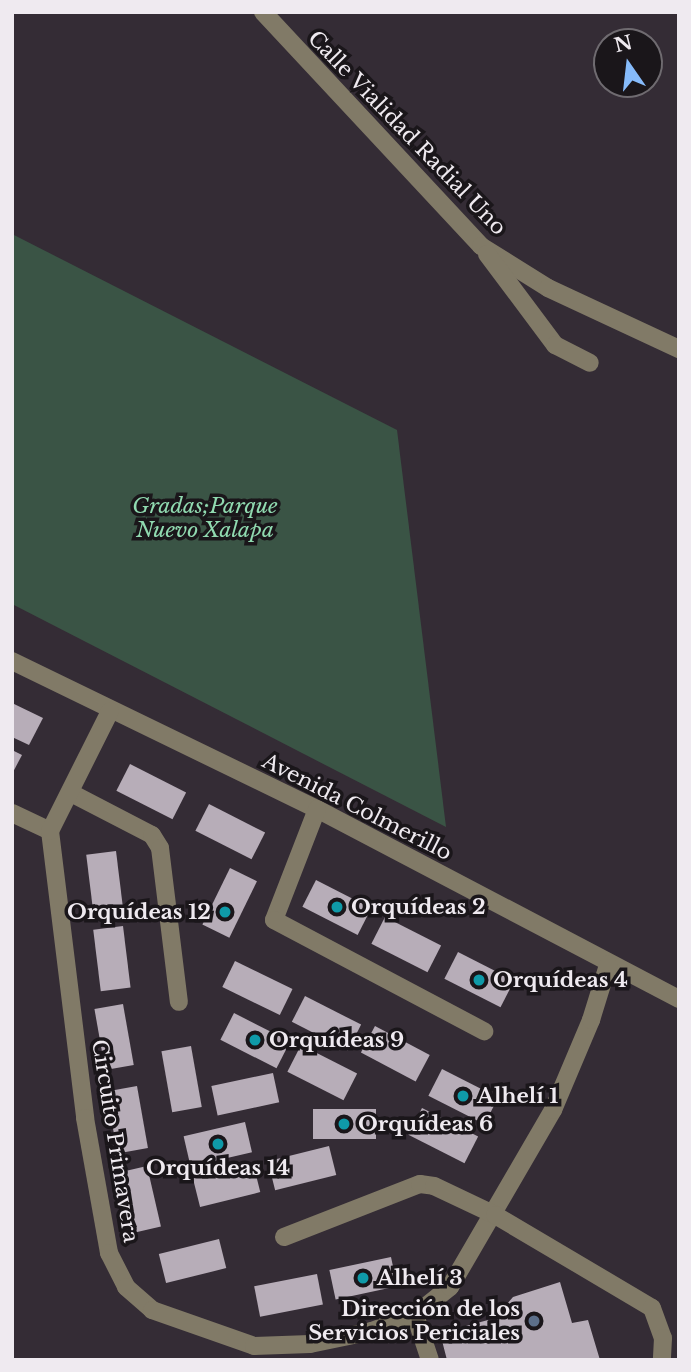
<!DOCTYPE html>
<meta charset="utf-8">
<style>
body{margin:0}
#map{position:relative;width:691px;height:1372px;overflow:hidden;background:#342c35;font-family:"Libre Baskerville",serif}
div>[style]{position:absolute}
.green>*{inset:0;background:#3a5445}
.building>*{inset:0;background:#b7adb8;transform-origin:0 0}
.minor>*{height:18px;margin:-9px;padding:0 9px;transform-origin:9px;border-radius:9px;background:#817a67}
.dots>*{width:19px;height:19px;translate:-50% -50%;box-sizing:border-box;border:4px solid #1a161a;border-radius:50%}
span{translate:-50% -50%;white-space:nowrap;text-align:center;line-height:1.15;-webkit-text-stroke:7px #1a161a;paint-order:stroke}
.street-label{font-size:21px;color:#efeaf0}
.park-label{font-size:21px;color:#90dab0;font-style:italic}
.poi-label{font-size:21px;color:#efeaf0;font-weight:700}
.left{translate:0 -50%;text-align:left}
.right{translate:-100% -50%;text-align:right}
.frame{position:absolute;inset:0;border:14px solid #efeaf0;pointer-events:none}
.north{position:absolute;left:593px;top:28px;width:70px;height:70px;box-sizing:border-box;background:#1a161a;border:2px solid #6f6b70;border-radius:50%;rotate:346deg;font-size:19px;font-weight:700;line-height:28px;text-align:center;color:#efeaf0}
.north::after{content:'';display:block;margin:auto;width:24px;height:32px;background:#86bbfb;clip-path:polygon(50% 0,100% 100%,50% 72%,0 100%)}
</style>
<div id="map">
<div class="green">
<i style="clip-path:polygon(12px 234px,397px 430px,446px 827px,12px 604px)"></i>
</div>
<div class="building">
<i style="clip-path:polygon(12px 703px,43px 718px,29px 745px,12px 737px)"></i>
<i style="clip-path:polygon(12px 750px,22px 755px,12px 774px)"></i>
<i style="left:130px;top:764px;width:63px;height:30px;rotate:27deg"></i>
<i style="left:209px;top:804px;width:63px;height:30px;rotate:27deg"></i>
<i style="left:116px;top:851px;width:63px;height:30px;rotate:83deg"></i>
<i style="left:230px;top:868px;width:30px;height:63px;rotate:26deg"></i>
<i style="left:316px;top:880px;width:62px;height:30px;rotate:27deg"></i>
<i style="left:385px;top:917px;width:63px;height:30px;rotate:27deg"></i>
<i style="left:123px;top:926px;width:62px;height:30px;rotate:83deg"></i>
<i style="left:458px;top:952px;width:63px;height:30px;rotate:27deg"></i>
<i style="left:235px;top:961px;width:64px;height:29px;rotate:26deg"></i>
<i style="left:305px;top:996px;width:63px;height:29px;rotate:27deg"></i>
<i style="left:123px;top:1004px;width:62px;height:29px;rotate:80deg"></i>
<i style="left:234px;top:1013px;width:63px;height:30px;rotate:27deg"></i>
<i style="left:375px;top:1026px;width:62px;height:30px;rotate:28deg"></i>
<i style="left:301px;top:1045px;width:63px;height:30px;rotate:27deg"></i>
<i style="left:191px;top:1046px;width:62px;height:30px;rotate:80deg"></i>
<i style="left:442px;top:1069px;width:63px;height:30px;rotate:27deg"></i>
<i style="left:273px;top:1073px;width:30px;height:63px;rotate:78deg"></i>
<i style="left:137px;top:1086px;width:63px;height:31px;rotate:80deg"></i>
<i style="left:422px;top:1108px;width:63px;height:30px;rotate:27deg"></i>
<i style="left:313px;top:1109px;width:63px;height:30px"></i>
<i style="left:245px;top:1122px;width:31px;height:63px;rotate:77deg"></i>
<i style="left:329px;top:1146px;width:30px;height:63px;rotate:76deg"></i>
<i style="left:253px;top:1163px;width:30px;height:62px;rotate:76deg"></i>
<i style="left:147px;top:1166px;width:62px;height:31px;rotate:77deg"></i>
<i style="left:219px;top:1239px;width:30px;height:62px;rotate:76deg"></i>
<i style="left:391px;top:1257px;width:30px;height:63px;rotate:78deg"></i>
<i style="left:317px;top:1274px;width:31px;height:64px;rotate:79deg"></i>
<i style="clip-path:polygon(560px 1282px,572px 1323px,588px 1320px,600px 1360px,447px 1360px,440px 1333px,488px 1320px,492px 1334px,500px 1312px,513px 1297px)"></i>
</div>
<div class="minor">
<i style="left:263px;top:12px;width:320px;rotate:47deg"></i>
<i style="left:481px;top:246px;width:79px;rotate:32.1deg"></i>
<i style="left:548px;top:288px;width:145px;rotate:25deg"></i>
<i style="left:487px;top:254px;width:114px;rotate:53.2deg"></i>
<i style="left:555px;top:345px;width:39px;rotate:27deg"></i>
<i style="left:12px;top:661px;width:339px;rotate:25.9deg"></i>
<i style="left:317px;top:809px;width:409px;rotate:27.7deg"></i>
<i style="left:71px;top:793px;width:91px;rotate:27.4deg"></i>
<i style="left:152px;top:835px;width:15px;rotate:58deg"></i>
<i style="left:160px;top:848px;width:155px;rotate:83deg"></i>
<i style="left:317px;top:809px;width:119px;rotate:111.2deg"></i>
<i style="left:274px;top:920px;width:238px;rotate:27.9deg"></i>
<i style="left:12px;top:813px;width:42px;rotate:25.3deg"></i>
<i style="left:50px;top:831px;width:289px;rotate:83deg"></i>
<i style="left:85px;top:1118px;width:137px;rotate:79.9deg"></i>
<i style="left:109px;top:1253px;width:38px;rotate:63deg"></i>
<i style="left:126px;top:1287px;width:35px;rotate:41deg"></i>
<i style="left:152px;top:1310px;width:108px;rotate:19.4deg"></i>
<i style="left:254px;top:1346px;width:56px;rotate:-2deg"></i>
<i style="left:310px;top:1344px;width:63px;rotate:-11.8deg"></i>
<i style="left:372px;top:1331px;width:46px;rotate:-20.4deg"></i>
<i style="left:415px;top:1315px;width:45px;rotate:-38.7deg"></i>
<i style="left:450px;top:1287px;width:205px;rotate:-59.8deg"></i>
<i style="left:553px;top:1110px;width:98px;rotate:-67.1deg"></i>
<i style="left:591px;top:1020px;width:58px;rotate:-72.8deg"></i>
<i style="left:50px;top:831px;width:134px;rotate:-63.4deg"></i>
<i style="left:284px;top:1237px;width:146px;rotate:-21.3deg"></i>
<i style="left:420px;top:1184px;width:14px;rotate:8deg"></i>
<i style="left:434px;top:1186px;width:68px;rotate:25.4deg"></i>
<i style="left:495px;top:1215px;width:182px;rotate:30.6deg"></i>
<i style="left:652px;top:1308px;width:32px;rotate:70deg"></i>
<i style="left:663px;top:1338px;width:22px;rotate:93deg"></i>
<i style="left:415px;top:1315px;width:47px;rotate:71.6deg"></i>
</div>
<div class="dots">
<i style="left:337px;top:907px;background:#0f9aa8"></i>
<i style="left:225px;top:912px;background:#0f9aa8"></i>
<i style="left:479px;top:980px;background:#0f9aa8"></i>
<i style="left:255px;top:1040px;background:#0f9aa8"></i>
<i style="left:463px;top:1096px;background:#0f9aa8"></i>
<i style="left:344px;top:1124px;background:#0f9aa8"></i>
<i style="left:218px;top:1144px;background:#0f9aa8"></i>
<i style="left:363px;top:1278px;background:#0f9aa8"></i>
<i style="left:534px;top:1321px;background:#5c6f8a"></i>
</div>
<div class="street-label">
<span style="left:407px;top:133px;rotate:46deg">Calle Vialidad Radial Uno</span>
<span style="left:357px;top:807px;rotate:27deg">Avenida Colmerillo</span>
<span style="left:115px;top:1141px;rotate:81deg">Circuito Primavera</span>
</div>
<div class="park-label">
<span style="left:205px;top:518px">Gradas;Parque<br>Nuevo Xalapa</span>
</div>
<div class="poi-label">
<span class="left" style="left:351px;top:907px">Orquídeas 2</span>
<span class="right" style="left:211px;top:912px">Orquídeas 12</span>
<span class="left" style="left:493px;top:980px">Orquídeas 4</span>
<span class="left" style="left:269px;top:1040px">Orquídeas 9</span>
<span class="left" style="left:477px;top:1096px">Alhelí 1</span>
<span class="left" style="left:358px;top:1124px">Orquídeas 6</span>
<span style="left:218px;top:1168px">Orquídeas 14</span>
<span class="left" style="left:377px;top:1278px">Alhelí 3</span>
<span class="right" style="left:520px;top:1321px">Dirección de los<br>Servicios Periciales</span>
</div>
<div class="frame"></div>
<div class="north">N</div>
</div>
